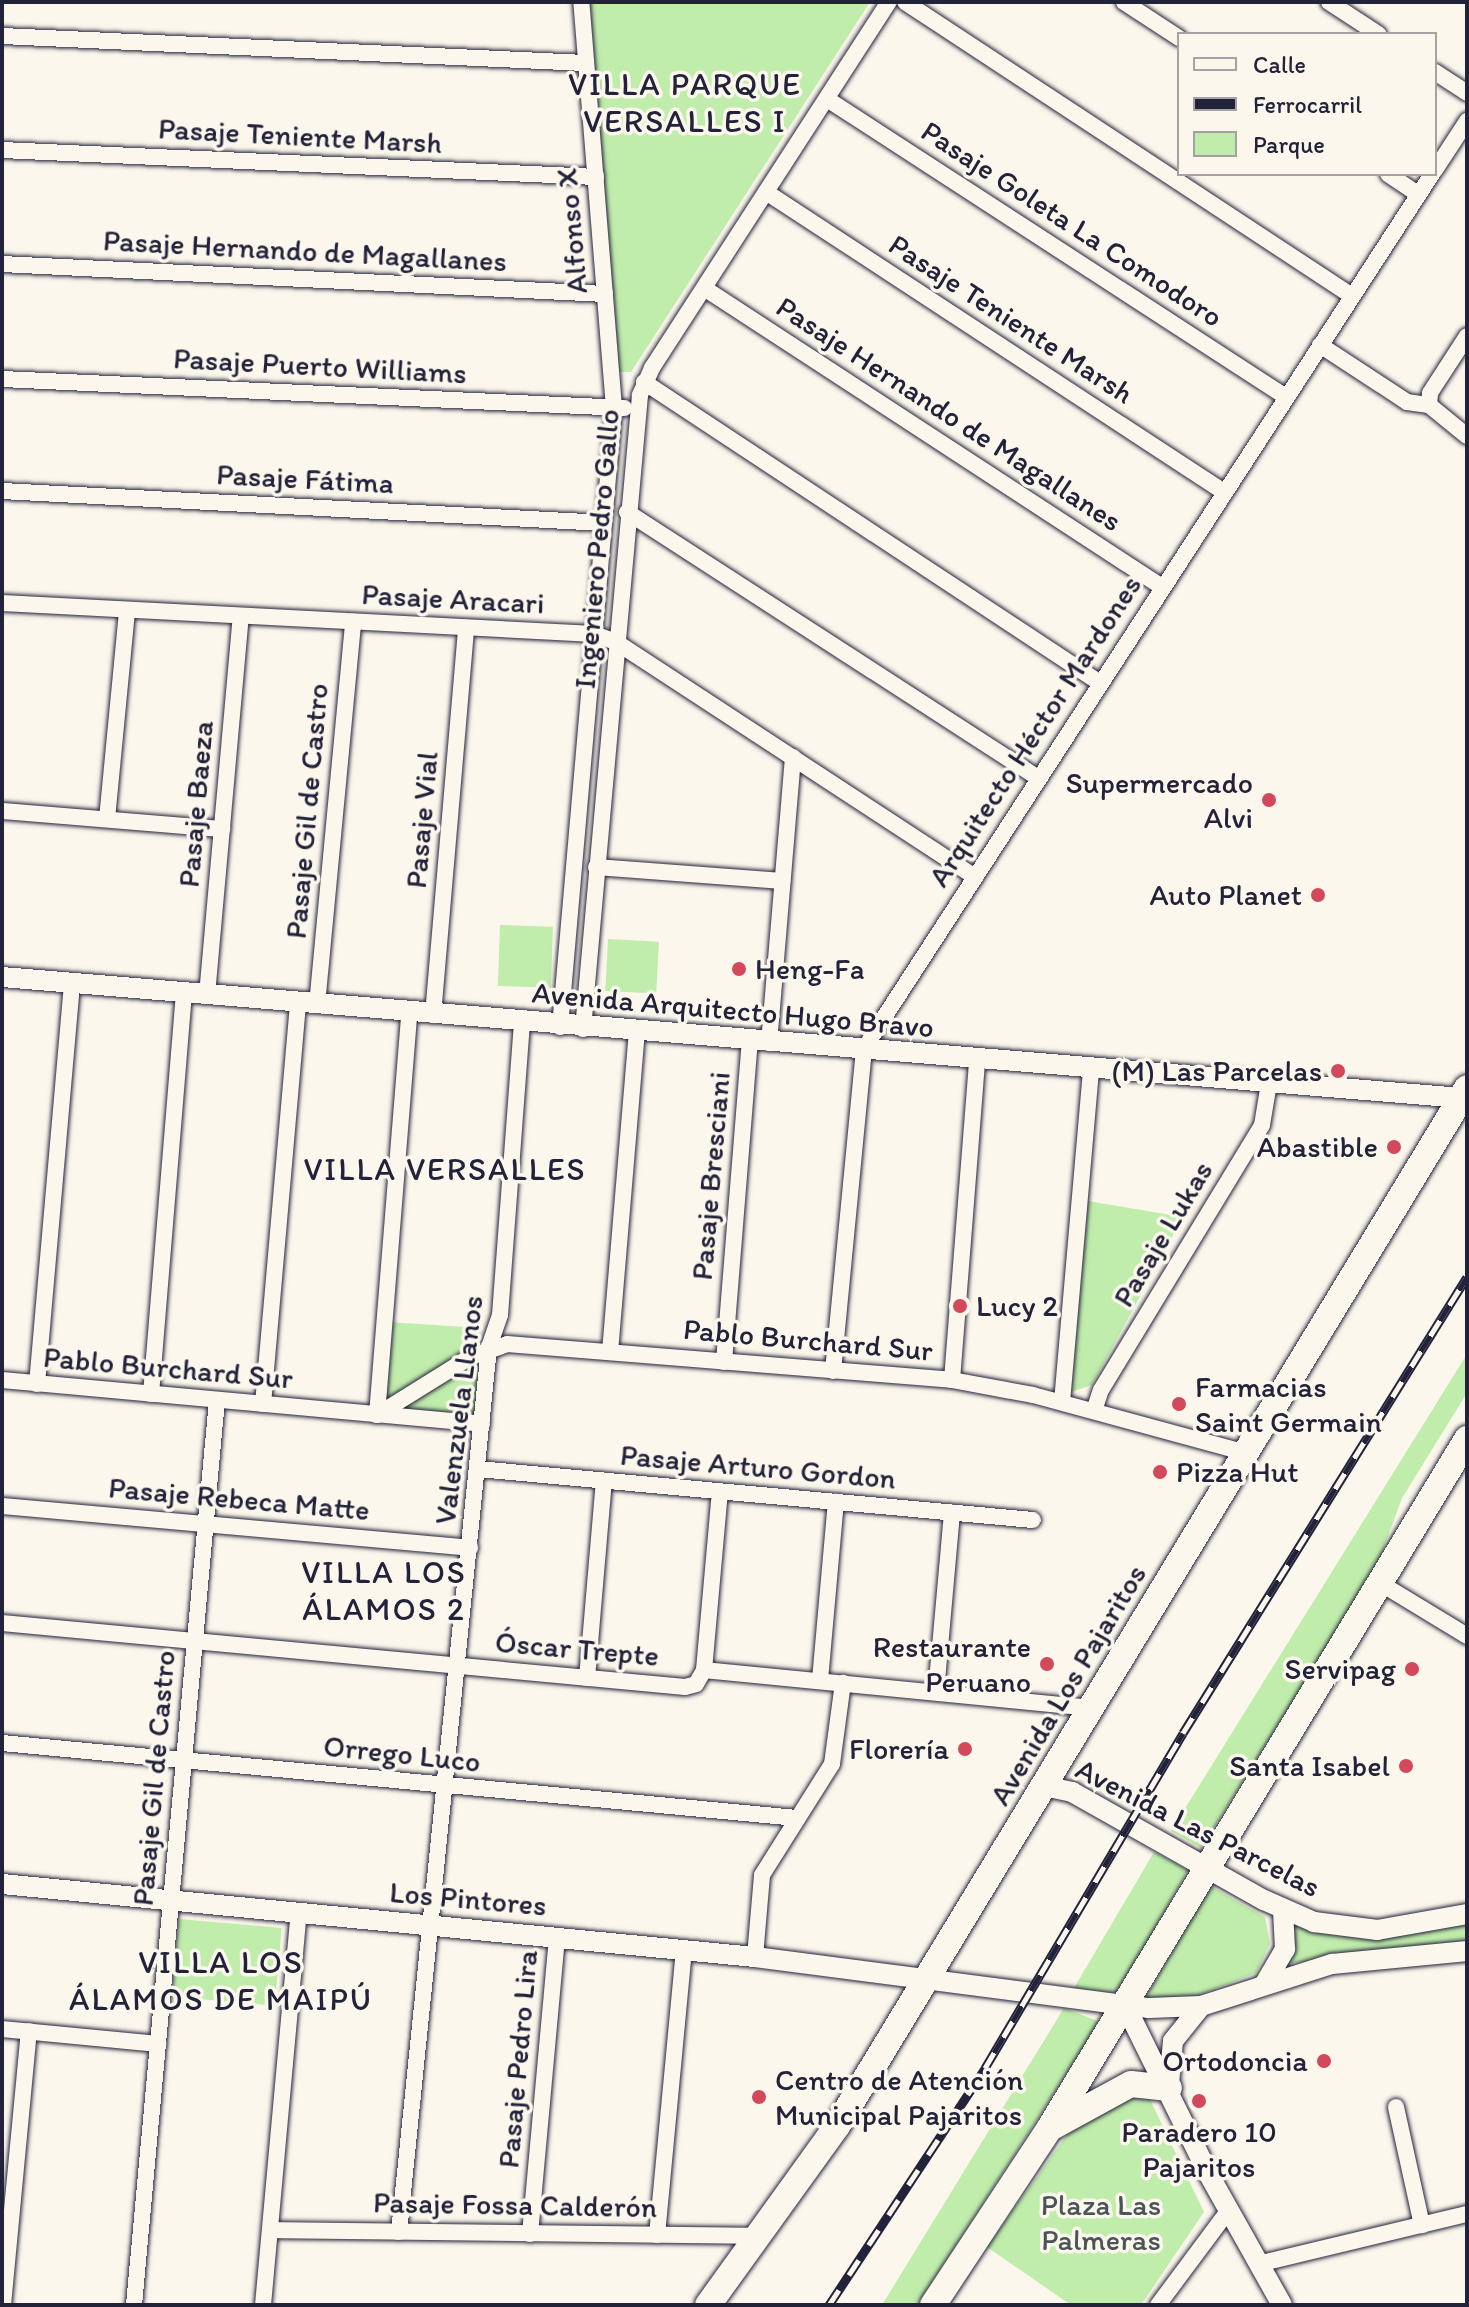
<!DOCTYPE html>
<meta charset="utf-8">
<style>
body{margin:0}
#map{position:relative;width:1469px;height:2307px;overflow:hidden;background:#fbf7ec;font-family:Itim,sans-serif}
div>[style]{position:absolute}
.green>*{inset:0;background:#c0edab;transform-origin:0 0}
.roads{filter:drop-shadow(0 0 2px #22223b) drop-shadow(0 0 2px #22223b)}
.minor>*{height:16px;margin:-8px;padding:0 8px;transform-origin:8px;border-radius:8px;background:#fbf7ec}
.tertiary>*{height:20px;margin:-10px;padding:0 10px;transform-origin:10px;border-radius:10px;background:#fbf7ec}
.primary>*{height:26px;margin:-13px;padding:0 13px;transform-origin:13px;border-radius:13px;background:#fbf7ec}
.rail>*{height:9px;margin-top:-4.5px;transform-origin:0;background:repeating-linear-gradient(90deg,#fbf7ec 0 18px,#22223b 0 36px);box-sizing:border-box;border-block:2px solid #22223b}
.dots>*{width:22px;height:22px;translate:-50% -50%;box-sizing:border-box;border:4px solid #fbf7ec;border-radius:50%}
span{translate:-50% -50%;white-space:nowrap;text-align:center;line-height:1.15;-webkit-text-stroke:7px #fbf7ec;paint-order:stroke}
.street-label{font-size:30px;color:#22223b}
.poi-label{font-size:30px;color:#22223b}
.right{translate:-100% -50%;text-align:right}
.left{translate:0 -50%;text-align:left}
.park-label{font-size:30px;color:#4a5557}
.neighbourhood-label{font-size:32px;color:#22223b;letter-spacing:2px}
.frame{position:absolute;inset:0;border:4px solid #22223b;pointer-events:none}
.legend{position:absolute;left:1177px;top:32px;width:260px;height:144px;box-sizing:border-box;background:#fbf7ec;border:2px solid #a4a2a5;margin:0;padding:10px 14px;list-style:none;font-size:24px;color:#22223b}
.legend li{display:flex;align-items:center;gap:16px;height:40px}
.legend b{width:40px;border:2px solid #a4a2a5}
</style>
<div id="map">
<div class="green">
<i style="clip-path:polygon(588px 2px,870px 2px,631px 372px,618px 372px)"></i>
<i style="left:500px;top:925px;width:53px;height:61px;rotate:2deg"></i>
<i style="left:608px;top:939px;width:51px;height:52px;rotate:3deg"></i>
<i style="clip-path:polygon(1088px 1201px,1183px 1217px,1092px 1385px,1071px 1392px)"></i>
<i style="clip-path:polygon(388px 1322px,481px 1328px,479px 1348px,386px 1403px)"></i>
<i style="clip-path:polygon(1467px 1354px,1467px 1393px,1402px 1498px,1376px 1569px,1201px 1848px,1171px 1831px)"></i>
<i style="clip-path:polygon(481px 1359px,476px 1416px,399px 1410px)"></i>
<i style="clip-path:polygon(1154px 1852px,1188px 1870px,1119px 1993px,1074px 1988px)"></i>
<i style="clip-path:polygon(1210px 1886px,1265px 1917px,1270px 1944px,1256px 1973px,1194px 1997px,1145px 1999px)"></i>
<i style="left:179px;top:1919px;width:103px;height:78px;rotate:5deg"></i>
<i style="clip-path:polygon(1467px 1921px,1467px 1942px,1290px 1963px,1293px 1922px,1324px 1933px,1363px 1938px,1407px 1935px)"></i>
<i style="clip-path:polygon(1064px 2008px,1100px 2022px,917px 2305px,882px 2305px)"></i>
<i style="clip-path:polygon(1146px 2091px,1204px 2212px,1141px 2305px,1071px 2305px,987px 2247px,1071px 2129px)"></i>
</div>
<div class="roads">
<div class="minor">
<i style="left:905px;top:2px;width:535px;rotate:33.33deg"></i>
<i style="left:1124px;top:2px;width:66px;rotate:33.2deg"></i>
<i style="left:1329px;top:2px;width:59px;rotate:33.1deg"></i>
<i style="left:2px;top:36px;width:585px;rotate:2.65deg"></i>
<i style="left:1435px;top:72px;width:38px;rotate:33deg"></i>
<i style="left:827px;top:99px;width:547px;rotate:32.99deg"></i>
<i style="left:2px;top:150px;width:595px;rotate:2.6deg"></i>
<i style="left:1435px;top:170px;width:59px;rotate:-56.9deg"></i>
<i style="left:1388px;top:174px;width:37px;rotate:34deg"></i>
<i style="left:766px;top:192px;width:548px;rotate:33.23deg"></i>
<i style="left:2px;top:264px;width:604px;rotate:2.85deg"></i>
<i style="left:704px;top:288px;width:547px;rotate:33.14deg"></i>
<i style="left:1320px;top:345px;width:104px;rotate:33.2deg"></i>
<i style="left:1407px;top:402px;width:22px;rotate:8deg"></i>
<i style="left:2px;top:379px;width:623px;rotate:2.67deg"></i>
<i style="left:644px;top:382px;width:546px;rotate:33.43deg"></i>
<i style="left:1429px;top:405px;width:12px;rotate:-85deg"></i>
<i style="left:1430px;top:393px;width:68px;rotate:-57deg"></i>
<i style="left:1429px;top:405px;width:49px;rotate:39.2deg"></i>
<i style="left:2px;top:491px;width:603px;rotate:3.04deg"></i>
<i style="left:627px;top:512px;width:490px;rotate:32.9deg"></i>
<i style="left:2px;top:603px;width:593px;rotate:3deg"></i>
<i style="left:594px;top:634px;width:23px;rotate:20deg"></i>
<i style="left:616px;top:642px;width:428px;rotate:33.2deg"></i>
<i style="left:2px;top:811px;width:221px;rotate:4.7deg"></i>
<i style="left:107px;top:819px;width:210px;rotate:-84.5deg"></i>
<i style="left:596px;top:867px;width:187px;rotate:4.3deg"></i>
<i style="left:207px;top:995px;width:380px;rotate:-84.9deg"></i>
<i style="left:317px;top:1005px;width:385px;rotate:-84.6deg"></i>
<i style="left:433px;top:1015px;width:388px;rotate:-85.1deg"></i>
<i style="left:560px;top:1027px;width:621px;rotate:-85.01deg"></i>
<i style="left:614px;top:408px;width:407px;rotate:-94.6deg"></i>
<i style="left:583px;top:1029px;width:637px;rotate:-84.86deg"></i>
<i style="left:640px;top:395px;width:30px;rotate:-66deg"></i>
<i style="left:652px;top:368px;width:436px;rotate:-57.1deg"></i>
<i style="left:769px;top:1043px;width:287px;rotate:-85.2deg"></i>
<i style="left:610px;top:1352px;width:320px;rotate:-85.2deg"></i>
<i style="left:724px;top:1362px;width:321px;rotate:-85.4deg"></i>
<i style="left:833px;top:1371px;width:321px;rotate:-84.5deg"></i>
<i style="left:864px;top:1051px;width:17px;rotate:-62deg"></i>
<i style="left:872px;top:1036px;width:1028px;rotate:-56.99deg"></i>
<i style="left:2px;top:1380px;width:482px;rotate:5.2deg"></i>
<i style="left:952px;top:1380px;width:321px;rotate:-85.5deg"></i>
<i style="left:37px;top:1384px;width:403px;rotate:-85deg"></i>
<i style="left:151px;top:1394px;width:402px;rotate:-85.3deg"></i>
<i style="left:1062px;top:1402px;width:334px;rotate:-85deg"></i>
<i style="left:263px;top:1404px;width:402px;rotate:-85deg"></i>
<i style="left:1094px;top:1411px;width:22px;rotate:-72deg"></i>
<i style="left:1101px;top:1390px;width:310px;rotate:-58.7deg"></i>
<i style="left:1262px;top:1125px;width:43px;rotate:-80.5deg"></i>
<i style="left:377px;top:1415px;width:110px;rotate:-31.9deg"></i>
<i style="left:470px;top:1357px;width:39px;rotate:-19deg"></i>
<i style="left:507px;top:1344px;width:446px;rotate:4.6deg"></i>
<i style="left:952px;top:1380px;width:82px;rotate:10.5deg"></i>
<i style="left:1033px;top:1395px;width:221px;rotate:15.2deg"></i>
<i style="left:377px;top:1415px;width:403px;rotate:-85.4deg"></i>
<i style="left:478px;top:1469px;width:557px;rotate:5.25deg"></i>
<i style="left:2px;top:1506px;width:470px;rotate:5.1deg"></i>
<i style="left:1380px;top:1583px;width:102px;rotate:31.3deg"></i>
<i style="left:2px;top:1623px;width:686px;rotate:5.35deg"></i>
<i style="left:685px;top:1687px;width:11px;rotate:-15deg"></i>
<i style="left:696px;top:1684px;width:16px;rotate:-60deg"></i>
<i style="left:704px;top:1670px;width:179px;rotate:-84.9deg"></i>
<i style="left:704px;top:1670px;width:389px;rotate:5.6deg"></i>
<i style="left:587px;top:1678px;width:198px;rotate:-85.1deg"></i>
<i style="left:820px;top:1680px;width:179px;rotate:-84.9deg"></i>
<i style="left:936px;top:1692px;width:180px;rotate:-84.9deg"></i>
<i style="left:2px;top:1743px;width:799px;rotate:5.39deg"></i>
<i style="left:755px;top:1957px;width:82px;rotate:-85.1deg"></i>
<i style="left:762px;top:1875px;width:131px;rotate:-57.8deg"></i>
<i style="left:832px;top:1764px;width:82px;rotate:-82.3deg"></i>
<i style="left:2px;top:2029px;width:157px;rotate:5.5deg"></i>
<i style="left:1396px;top:2107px;width:121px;rotate:77.6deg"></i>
<i style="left:270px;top:2230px;width:491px;rotate:0.7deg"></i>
<i style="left:399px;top:2232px;width:890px;rotate:-84.19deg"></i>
<i style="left:489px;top:1347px;width:34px;rotate:-71deg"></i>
<i style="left:500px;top:1315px;width:293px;rotate:-85.7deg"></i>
<i style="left:530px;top:2234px;width:297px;rotate:-84.8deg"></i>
<i style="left:657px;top:2235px;width:286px;rotate:-84.6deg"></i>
<i style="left:1258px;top:2264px;width:215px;rotate:-13.5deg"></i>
<i style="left:3px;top:2305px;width:275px;rotate:-84.6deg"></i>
<i style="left:134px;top:2305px;width:909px;rotate:-84.76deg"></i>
<i style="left:263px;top:2305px;width:394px;rotate:-84.8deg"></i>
<i style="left:1158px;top:2305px;width:117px;rotate:-53.3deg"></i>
</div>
<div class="tertiary">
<i style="left:2px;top:977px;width:1463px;rotate:4.74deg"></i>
<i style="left:1044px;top:1786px;width:29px;rotate:12deg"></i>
<i style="left:1072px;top:1792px;width:220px;rotate:29.4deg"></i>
<i style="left:1264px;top:1900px;width:55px;rotate:23.7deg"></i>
<i style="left:1314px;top:1922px;width:64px;rotate:7.2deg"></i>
<i style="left:1377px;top:1930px;width:91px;rotate:-10.1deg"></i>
<i style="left:2px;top:1884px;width:757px;rotate:5.54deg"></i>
<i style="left:755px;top:1957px;width:397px;rotate:7.4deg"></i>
<i style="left:1149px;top:2008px;width:52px;rotate:-2.2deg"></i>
<i style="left:1201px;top:2006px;width:138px;rotate:-17.8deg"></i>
<i style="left:1332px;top:1964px;width:136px;rotate:-5.5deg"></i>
<i style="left:1264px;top:1985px;width:42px;rotate:-59.7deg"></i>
<i style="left:1285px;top:1949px;width:40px;rotate:-92.9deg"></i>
<i style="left:1125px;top:2005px;width:187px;rotate:63.7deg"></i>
<i style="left:1208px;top:2173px;width:151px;rotate:60.7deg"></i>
<i style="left:1169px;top:2084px;width:43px;rotate:-84.7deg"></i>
<i style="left:1173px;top:2041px;width:45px;rotate:-51.3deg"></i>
</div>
<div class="primary">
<i style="left:1052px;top:2127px;width:90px;rotate:-28.6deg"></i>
<i style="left:1131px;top:2084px;width:38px;rotate:6deg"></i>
<i style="left:708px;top:2305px;width:221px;rotate:-54.2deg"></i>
<i style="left:837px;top:2126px;width:1214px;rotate:-58.74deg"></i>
<i style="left:933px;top:2305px;width:211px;rotate:-56.6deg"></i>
<i style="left:1049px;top:2129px;width:807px;rotate:-58.79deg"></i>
</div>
</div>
<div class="rail">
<i style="left:829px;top:2305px;width:284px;rotate:-56.6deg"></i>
<i style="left:985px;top:2068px;width:389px;rotate:-59.4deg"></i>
<i style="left:1183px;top:1733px;width:537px;rotate:-58.09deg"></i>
</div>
<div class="dots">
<i style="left:1269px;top:800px;background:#d1495b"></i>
<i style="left:1318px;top:895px;background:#d1495b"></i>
<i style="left:739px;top:969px;background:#d1495b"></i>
<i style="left:1338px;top:1071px;background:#d1495b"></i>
<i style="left:1394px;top:1147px;background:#d1495b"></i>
<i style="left:960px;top:1306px;background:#d1495b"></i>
<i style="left:1179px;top:1404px;background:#d1495b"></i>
<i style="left:1160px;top:1472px;background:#d1495b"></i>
<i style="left:1047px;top:1664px;background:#d1495b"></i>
<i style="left:1412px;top:1669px;background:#d1495b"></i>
<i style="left:965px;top:1749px;background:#d1495b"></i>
<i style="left:1406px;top:1766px;background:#d1495b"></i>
<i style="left:1324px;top:2061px;background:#d1495b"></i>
<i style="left:759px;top:2097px;background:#d1495b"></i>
<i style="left:1199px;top:2101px;background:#d1495b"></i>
</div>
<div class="street-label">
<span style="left:300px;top:136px;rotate:3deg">Pasaje Teniente Marsh</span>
<span style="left:1072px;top:224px;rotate:33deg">Pasaje Goleta La Comodoro</span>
<span style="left:572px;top:231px;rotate:-95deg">Alfonso X</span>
<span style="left:305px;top:251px;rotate:3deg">Pasaje Hernando de Magallanes</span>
<span style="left:1011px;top:319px;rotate:33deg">Pasaje Teniente Marsh</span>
<span style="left:320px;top:366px;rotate:3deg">Pasaje Puerto Williams</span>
<span style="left:949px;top:414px;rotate:33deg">Pasaje Hernando de Magallanes</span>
<span style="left:305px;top:479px;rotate:3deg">Pasaje Fátima</span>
<span style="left:597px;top:549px;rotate:-85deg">Ingeniero Pedro Gallo</span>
<span style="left:453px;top:599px;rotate:3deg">Pasaje Aracari</span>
<span style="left:1035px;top:731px;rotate:-57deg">Arquitecto Héctor Mardones</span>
<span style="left:196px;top:804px;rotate:-85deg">Pasaje Baeza</span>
<span style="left:307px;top:811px;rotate:-85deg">Pasaje Gil de Castro</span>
<span style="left:422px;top:820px;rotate:-85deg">Pasaje Vial</span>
<span style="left:733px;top:1010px;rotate:5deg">Avenida Arquitecto Hugo Bravo</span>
<span style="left:711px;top:1176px;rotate:-85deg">Pasaje Bresciani</span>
<span style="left:1163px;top:1234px;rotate:-59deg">Pasaje Lukas</span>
<span style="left:808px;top:1340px;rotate:5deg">Pablo Burchard Sur</span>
<span style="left:168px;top:1368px;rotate:5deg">Pablo Burchard Sur</span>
<span style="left:459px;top:1410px;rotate:-83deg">Valenzuela Llanos</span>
<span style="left:758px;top:1467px;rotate:5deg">Pasaje Arturo Gordon</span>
<span style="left:239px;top:1499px;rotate:5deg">Pasaje Rebeca Matte</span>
<span style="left:577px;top:1649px;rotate:5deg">Óscar Trepte</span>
<span style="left:1068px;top:1685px;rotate:-59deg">Avenida Los Pajaritos</span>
<span style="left:402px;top:1754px;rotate:6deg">Orrego Luco</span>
<span style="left:154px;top:1778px;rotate:-85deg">Pasaje Gil de Castro</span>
<span style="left:1198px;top:1828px;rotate:27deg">Avenida Las Parcelas</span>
<span style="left:468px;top:1899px;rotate:5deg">Los Pintores</span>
<span style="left:518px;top:2059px;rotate:-85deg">Pasaje Pedro Lira</span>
<span style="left:515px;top:2205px;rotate:1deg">Pasaje Fossa Calderón</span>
</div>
<div class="poi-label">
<span class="right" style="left:1253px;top:800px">Supermercado<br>Alvi</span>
<span class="right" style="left:1302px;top:895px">Auto Planet</span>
<span class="left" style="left:755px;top:969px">Heng-Fa</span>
<span class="right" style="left:1322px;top:1071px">(M) Las Parcelas</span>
<span class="right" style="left:1378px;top:1147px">Abastible</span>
<span class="left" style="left:976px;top:1306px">Lucy 2</span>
<span class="left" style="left:1195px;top:1404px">Farmacias<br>Saint Germain</span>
<span class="left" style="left:1176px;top:1472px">Pizza Hut</span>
<span class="right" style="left:1031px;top:1664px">Restaurante<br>Peruano</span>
<span class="right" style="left:1396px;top:1669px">Servipag</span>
<span class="right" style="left:949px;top:1749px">Florería</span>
<span class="right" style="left:1390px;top:1766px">Santa Isabel</span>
<span class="right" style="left:1308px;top:2061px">Ortodoncia</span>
<span class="left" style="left:775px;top:2097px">Centro de Atención<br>Municipal Pajaritos</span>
<span style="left:1199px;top:2149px">Paradero 10<br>Pajaritos</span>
</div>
<div class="park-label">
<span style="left:1101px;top:2222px">Plaza Las<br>Palmeras</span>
</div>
<div class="neighbourhood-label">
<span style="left:685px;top:103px">VILLA PARQUE<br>VERSALLES I</span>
<span style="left:445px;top:1169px">VILLA VERSALLES</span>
<span style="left:384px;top:1591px">VILLA LOS<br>ÁLAMOS 2</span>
<span style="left:221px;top:1981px">VILLA LOS<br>ÁLAMOS DE MAIPÚ</span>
</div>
<div class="frame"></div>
<ul class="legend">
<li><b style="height:10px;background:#fbf7ec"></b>Calle</li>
<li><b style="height:10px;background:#22223b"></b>Ferrocarril</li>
<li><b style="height:22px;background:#c0edab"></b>Parque</li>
</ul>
</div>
